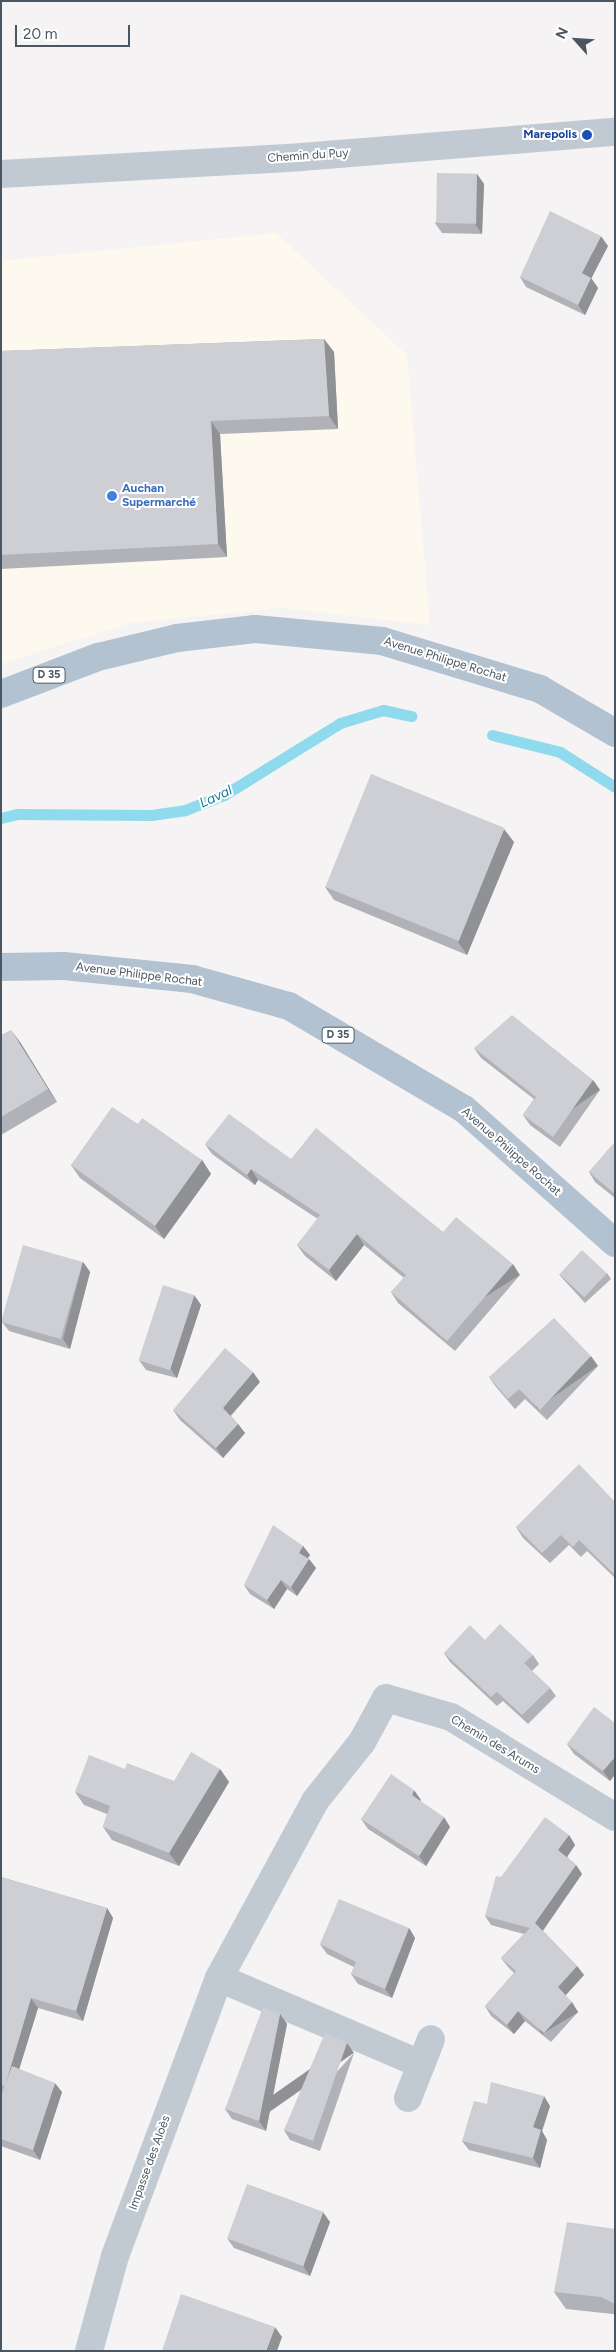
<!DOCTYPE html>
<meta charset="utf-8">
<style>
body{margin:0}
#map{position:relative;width:616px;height:2352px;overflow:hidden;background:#f5f3f3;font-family:Figtree,sans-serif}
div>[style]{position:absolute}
.commercial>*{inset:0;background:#fdf9ef}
.stream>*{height:11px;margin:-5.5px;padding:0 5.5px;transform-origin:5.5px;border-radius:5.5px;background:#90daee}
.minor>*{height:28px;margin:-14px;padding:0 14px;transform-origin:14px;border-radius:14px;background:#c1cad2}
.primary>*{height:28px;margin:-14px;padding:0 14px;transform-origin:14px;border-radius:14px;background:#b3c2d1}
.wall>*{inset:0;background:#b0b2b7}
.shaded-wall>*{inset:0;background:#909195;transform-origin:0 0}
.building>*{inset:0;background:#cdcfd5;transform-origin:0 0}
.dots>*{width:14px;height:14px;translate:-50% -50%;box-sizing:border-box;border:2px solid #fff;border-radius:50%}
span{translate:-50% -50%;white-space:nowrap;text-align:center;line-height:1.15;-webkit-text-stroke:4px #fff;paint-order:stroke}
.shield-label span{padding:1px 4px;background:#fff;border:1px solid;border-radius:4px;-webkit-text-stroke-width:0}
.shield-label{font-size:11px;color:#4a5661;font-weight:700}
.transit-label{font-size:12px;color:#164399;font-weight:700}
.right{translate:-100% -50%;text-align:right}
.street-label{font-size:12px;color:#4a5661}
.shop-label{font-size:12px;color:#366cbe;font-weight:700}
.left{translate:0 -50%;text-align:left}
.water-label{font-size:14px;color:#0c7c9b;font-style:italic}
.frame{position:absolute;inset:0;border:2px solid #4a5661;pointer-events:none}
.north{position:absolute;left:551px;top:15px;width:50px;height:50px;-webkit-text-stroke:4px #fff;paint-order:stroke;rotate:296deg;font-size:14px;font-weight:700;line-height:20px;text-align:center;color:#4a5661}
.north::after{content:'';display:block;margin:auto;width:18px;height:22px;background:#4a5661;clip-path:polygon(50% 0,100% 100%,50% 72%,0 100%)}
.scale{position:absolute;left:15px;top:25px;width:115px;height:22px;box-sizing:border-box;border:2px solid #4a5661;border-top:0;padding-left:6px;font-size:15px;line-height:18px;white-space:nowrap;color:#4a5661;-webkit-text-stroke:4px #fff;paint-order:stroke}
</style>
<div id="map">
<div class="commercial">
<i style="clip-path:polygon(276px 233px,407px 355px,430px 625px,283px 608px,130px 623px,1px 664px,1px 261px)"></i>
</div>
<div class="stream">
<i style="left:492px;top:735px;width:70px;rotate:14deg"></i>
<i style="left:560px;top:752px;width:65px;rotate:32.5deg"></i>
<i style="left:1px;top:818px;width:16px;rotate:-14deg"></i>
<i style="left:17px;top:814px;width:134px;rotate:0.4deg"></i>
<i style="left:151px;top:815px;width:34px;rotate:-8deg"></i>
<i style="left:185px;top:810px;width:42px;rotate:-21deg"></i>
<i style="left:224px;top:795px;width:137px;rotate:-31.8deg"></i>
<i style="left:340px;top:723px;width:45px;rotate:-16.8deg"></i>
<i style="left:383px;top:710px;width:29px;rotate:12deg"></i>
</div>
<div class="minor">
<i style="left:1px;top:174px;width:300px;rotate:-3.2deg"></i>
<i style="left:301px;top:157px;width:315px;rotate:-4.6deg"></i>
<i style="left:219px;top:1978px;width:220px;rotate:23.1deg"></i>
<i style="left:408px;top:2098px;width:63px;rotate:-68.7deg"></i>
<i style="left:89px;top:2351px;width:98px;rotate:-74.7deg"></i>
<i style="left:115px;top:2256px;width:297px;rotate:-69.5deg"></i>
<i style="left:219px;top:1978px;width:201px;rotate:-61.5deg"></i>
<i style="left:315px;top:1801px;width:75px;rotate:-51.5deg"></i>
<i style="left:362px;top:1742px;width:50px;rotate:-61.4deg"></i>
<i style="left:386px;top:1698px;width:68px;rotate:16.3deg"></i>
<i style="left:451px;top:1717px;width:192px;rotate:31.4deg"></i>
</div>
<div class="primary">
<i style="left:1px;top:694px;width:104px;rotate:-20.9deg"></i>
<i style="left:98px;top:657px;width:81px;rotate:-13.5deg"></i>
<i style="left:177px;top:638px;width:79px;rotate:-6.6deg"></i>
<i style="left:255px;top:629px;width:128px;rotate:5.4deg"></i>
<i style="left:382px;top:641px;width:165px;rotate:16.9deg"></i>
<i style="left:540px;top:689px;width:87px;rotate:30.4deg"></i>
<i style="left:1px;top:967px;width:63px;rotate:-0.9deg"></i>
<i style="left:64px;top:966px;width:129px;rotate:5.8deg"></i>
<i style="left:192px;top:979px;width:101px;rotate:15.6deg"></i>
<i style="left:289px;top:1006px;width:203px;rotate:30.5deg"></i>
<i style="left:464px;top:1109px;width:202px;rotate:41.6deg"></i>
</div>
<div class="wall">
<i style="clip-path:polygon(477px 174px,484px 184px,482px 234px,442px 233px,435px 223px)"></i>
<i style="clip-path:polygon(608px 246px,591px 278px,598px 288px,585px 315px,526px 287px,520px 277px)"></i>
<i style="clip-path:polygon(324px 339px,334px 352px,338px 429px,220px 434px,227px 557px,1px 569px,1px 351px)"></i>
<i style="clip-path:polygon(514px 842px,467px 955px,334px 900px,325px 887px)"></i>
<i style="clip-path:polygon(1px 1035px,20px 1042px,57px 1102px,1px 1135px)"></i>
<i style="clip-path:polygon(474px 1048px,593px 1080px,600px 1090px,560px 1147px,530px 1125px,523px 1115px,534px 1099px,481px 1058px)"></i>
<i style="clip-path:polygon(138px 1124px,202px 1160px,211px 1174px,164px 1239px,80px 1178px,71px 1165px)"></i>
<i style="clip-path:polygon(615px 1142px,615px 1198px,595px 1182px,589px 1172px)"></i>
<i style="clip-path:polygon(205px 1144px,291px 1159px,443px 1232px,520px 1275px,455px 1351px,398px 1303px,391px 1292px,404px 1278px,364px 1245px,336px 1281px,305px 1256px,297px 1245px,318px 1219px,258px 1180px,255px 1185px,212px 1154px)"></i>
<i style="clip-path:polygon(83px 1262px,90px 1272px,70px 1349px,9px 1331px,2px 1322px)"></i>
<i style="clip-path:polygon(607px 1273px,611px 1279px,585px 1303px,563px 1279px,559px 1274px)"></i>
<i style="clip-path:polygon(194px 1295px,201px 1305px,177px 1378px,146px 1370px,139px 1360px)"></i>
<i style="clip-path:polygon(598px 1366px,547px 1420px,525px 1399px,515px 1409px,496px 1387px,489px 1377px)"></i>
<i style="clip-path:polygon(260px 1382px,231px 1416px,238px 1424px,245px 1433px,223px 1458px,180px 1420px,173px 1410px)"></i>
<i style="clip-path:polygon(615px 1502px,615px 1578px,587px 1551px,581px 1557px,569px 1545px,550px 1563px,523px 1538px,516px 1527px)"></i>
<i style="clip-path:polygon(303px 1546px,310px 1555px,308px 1558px,316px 1568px,297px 1596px,287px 1589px,274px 1609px,250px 1594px,244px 1585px)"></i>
<i style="clip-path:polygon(485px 1640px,533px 1655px,539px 1664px,532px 1671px,550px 1688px,556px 1696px,528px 1724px,503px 1701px,497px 1706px,450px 1662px,444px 1653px)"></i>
<i style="clip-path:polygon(615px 1723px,610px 1781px,574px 1754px,567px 1744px)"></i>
<i style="clip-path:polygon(125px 1769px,174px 1781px,220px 1769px,229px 1782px,179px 1866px,112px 1840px,103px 1827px,107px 1814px,84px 1805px,75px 1792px)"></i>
<i style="clip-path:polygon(421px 1800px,420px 1801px,450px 1827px,426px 1866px,368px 1829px,361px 1819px)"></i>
<i style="clip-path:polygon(569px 1835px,575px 1845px,567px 1857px,576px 1865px,582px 1874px,543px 1931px,577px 1966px,584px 1975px,565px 1996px,578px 2012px,551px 2042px,525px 2021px,514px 2034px,491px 2016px,485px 2006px,514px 1973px,508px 1967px,501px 1958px,524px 1934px,491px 1925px,485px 1916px,501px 1877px)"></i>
<i style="clip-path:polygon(1px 1877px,107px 1908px,113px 1918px,83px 2021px,38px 2008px,19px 2069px,62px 2092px,40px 2160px,1px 2146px,1px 2096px,2px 2093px,1px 2093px)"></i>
<i style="clip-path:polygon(409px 1928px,415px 1938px,392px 1998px,358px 1984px,351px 1974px,354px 1967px,327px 1954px,320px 1944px)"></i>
<i style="clip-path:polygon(280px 2014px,287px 2024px,266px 2131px,232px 2119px,225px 2109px)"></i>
<i style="clip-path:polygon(354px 2053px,320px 2151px,290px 2140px,284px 2130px)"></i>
<i style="clip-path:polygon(487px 2104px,550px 2106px,542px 2131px,547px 2140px,540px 2168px,469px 2150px,462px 2141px)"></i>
<i style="clip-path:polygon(330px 2222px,310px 2276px,234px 2248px,227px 2238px)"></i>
<i style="clip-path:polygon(615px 2229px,615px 2315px,613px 2314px,566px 2309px,554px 2292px)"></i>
</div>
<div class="shaded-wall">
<i style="clip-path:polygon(477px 174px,484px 184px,482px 234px,475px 224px)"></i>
<i style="clip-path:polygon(601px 236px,608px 246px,589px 283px,582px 273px)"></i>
<i style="clip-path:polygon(591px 278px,598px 288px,585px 315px,578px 305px)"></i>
<i style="clip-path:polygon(324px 339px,334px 352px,338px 429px,329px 416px)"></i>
<i style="clip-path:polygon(211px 421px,220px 434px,227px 557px,218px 544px)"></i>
<i style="clip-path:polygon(504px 829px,514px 842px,467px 955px,458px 942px)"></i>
<i style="clip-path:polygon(11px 1030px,20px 1042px,57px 1102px,48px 1089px)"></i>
<i style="left:593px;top:1080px;width:12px;height:70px;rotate:55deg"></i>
<i style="clip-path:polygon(202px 1160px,211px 1174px,164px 1239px,155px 1226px)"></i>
<i style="clip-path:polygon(251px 1169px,258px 1180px,255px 1185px,247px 1175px)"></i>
<i style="clip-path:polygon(357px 1234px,364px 1245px,336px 1281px,329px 1270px)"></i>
<i style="clip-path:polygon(83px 1262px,90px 1272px,70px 1349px,63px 1339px)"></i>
<i style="left:513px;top:1264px;width:13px;height:101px;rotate:58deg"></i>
<i style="clip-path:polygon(194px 1295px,201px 1305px,177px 1378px,170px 1368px)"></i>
<i style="left:591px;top:1356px;width:12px;height:74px;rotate:55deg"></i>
<i style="clip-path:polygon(253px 1372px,260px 1382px,229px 1417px,223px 1408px)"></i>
<i style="clip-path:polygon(238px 1424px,245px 1433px,223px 1458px,216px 1448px)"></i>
<i style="clip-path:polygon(303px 1546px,310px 1555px,305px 1562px,299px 1553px)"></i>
<i style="clip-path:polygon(309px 1559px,316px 1568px,297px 1596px,291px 1587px)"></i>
<i style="clip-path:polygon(281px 1580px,287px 1589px,274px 1609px,267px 1600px)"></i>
<i style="clip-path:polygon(615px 1757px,615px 1775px,610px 1781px,603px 1771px)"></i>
<i style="clip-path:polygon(220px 1769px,229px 1782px,179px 1866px,169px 1853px)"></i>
<i style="clip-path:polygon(414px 1790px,421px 1800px,418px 1805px,412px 1795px)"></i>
<i style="clip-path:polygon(444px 1817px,450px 1827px,426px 1866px,419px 1856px)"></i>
<i style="clip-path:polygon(569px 1835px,575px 1845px,565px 1860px,558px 1850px)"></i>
<i style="clip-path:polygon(576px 1865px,582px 1874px,541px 1933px,535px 1923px)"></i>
<i style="clip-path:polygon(107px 1908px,113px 1918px,83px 2021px,76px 2011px)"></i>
<i style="clip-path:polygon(409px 1928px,415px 1938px,392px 1998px,385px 1989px)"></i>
<i style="clip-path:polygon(577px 1966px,584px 1975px,564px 1997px,558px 1987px)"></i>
<i style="clip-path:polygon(31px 1998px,38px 2008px,11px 2096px,5px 2086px)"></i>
<i style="left:572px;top:2002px;width:12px;height:42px;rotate:59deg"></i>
<i style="clip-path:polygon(518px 2011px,525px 2021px,514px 2034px,507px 2025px)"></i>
<i style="clip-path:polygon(280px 2014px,287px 2024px,266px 2131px,259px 2121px)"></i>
<i style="left:347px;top:2043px;width:12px;height:104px;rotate:55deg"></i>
<i style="clip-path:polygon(55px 2083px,62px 2092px,40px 2160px,33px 2150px)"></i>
<i style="clip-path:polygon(544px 2096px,550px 2106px,542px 2131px,547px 2140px,540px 2168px,533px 2158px,533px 2127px)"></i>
<i style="clip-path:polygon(323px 2212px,330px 2222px,310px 2276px,303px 2266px)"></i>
<i style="clip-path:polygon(275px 2327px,282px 2337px,277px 2351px,266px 2351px)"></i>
</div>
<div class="building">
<i style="left:437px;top:173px;width:40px;height:50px;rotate:1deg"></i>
<i style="clip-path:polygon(550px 211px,601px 236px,582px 273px,591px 278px,578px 305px,520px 277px)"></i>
<i style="clip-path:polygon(324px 339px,329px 416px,211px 421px,218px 544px,1px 555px,1px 351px)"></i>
<i style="left:371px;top:774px;width:144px;height:122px;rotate:22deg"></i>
<i style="clip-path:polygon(512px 1015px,593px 1080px,553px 1137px,523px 1115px,536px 1097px,474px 1048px)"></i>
<i style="clip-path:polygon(11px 1030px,48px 1089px,1px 1117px,1px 1035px)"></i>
<i style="clip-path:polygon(112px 1107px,138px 1124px,142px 1118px,202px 1160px,155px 1226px,71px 1165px)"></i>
<i style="clip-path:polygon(229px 1114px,291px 1159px,316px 1128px,443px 1232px,456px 1217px,513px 1264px,447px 1341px,391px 1292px,406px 1275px,357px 1234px,329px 1270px,297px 1245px,320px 1215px,251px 1169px,247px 1175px,205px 1144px)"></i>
<i style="clip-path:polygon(615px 1142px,615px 1194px,589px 1172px)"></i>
<i style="left:23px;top:1245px;width:62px;height:80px;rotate:16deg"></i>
<i style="left:582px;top:1250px;width:34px;height:33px;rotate:43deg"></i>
<i style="left:163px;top:1285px;width:33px;height:79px;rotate:18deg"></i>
<i style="clip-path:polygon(554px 1318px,591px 1356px,540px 1410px,519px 1389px,508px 1399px,489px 1377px)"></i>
<i style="clip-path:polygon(225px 1348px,253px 1372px,223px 1408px,238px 1424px,216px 1448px,173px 1410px)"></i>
<i style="clip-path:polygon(579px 1464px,615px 1502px,615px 1575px,579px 1540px,573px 1547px,561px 1535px,542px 1553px,516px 1527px)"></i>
<i style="clip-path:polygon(273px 1525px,303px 1546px,299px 1553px,309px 1559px,291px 1587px,281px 1580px,267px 1600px,244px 1585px)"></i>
<i style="clip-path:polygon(500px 1624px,533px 1655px,524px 1663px,550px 1688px,522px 1715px,497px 1692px,491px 1697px,444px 1653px,470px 1625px,485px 1640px)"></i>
<i style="clip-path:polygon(594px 1707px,615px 1723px,615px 1757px,603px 1771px,567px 1744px)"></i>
<i style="clip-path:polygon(191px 1752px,220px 1769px,169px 1853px,103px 1827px,110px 1806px,75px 1792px,89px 1755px,125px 1769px,127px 1763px,174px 1781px)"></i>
<i style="clip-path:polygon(391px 1774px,414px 1790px,412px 1795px,444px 1817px,419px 1856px,361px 1819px)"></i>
<i style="clip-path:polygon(545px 1817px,569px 1835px,558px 1850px,576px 1865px,535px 1923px,577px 1966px,558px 1987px,572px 2002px,544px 2033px,518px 2011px,507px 2025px,485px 2006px,516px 1971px,501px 1958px,530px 1928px,485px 1916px,496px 1876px,501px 1877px)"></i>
<i style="clip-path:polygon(1px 1877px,107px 1908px,76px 2011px,31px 1998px,5px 2086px,1px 2085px)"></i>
<i style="clip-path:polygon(339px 1899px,409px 1928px,385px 1989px,351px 1974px,356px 1962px,320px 1944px)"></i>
<i style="clip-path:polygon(263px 2007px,280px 2014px,259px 2121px,225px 2109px)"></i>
<i style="clip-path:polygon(325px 2033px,347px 2043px,313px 2141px,284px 2130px)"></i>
<i style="clip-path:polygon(12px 2066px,55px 2083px,33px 2150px,1px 2139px,1px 2096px)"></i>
<i style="clip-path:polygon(491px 2082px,544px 2096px,533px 2127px,541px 2130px,533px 2158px,462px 2141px,474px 2101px,487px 2104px)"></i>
<i style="left:247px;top:2184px;width:81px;height:58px;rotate:20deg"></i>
<i style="clip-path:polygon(567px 2222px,615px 2229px,615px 2304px,601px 2297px,554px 2292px)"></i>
<i style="clip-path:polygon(181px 2294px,275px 2327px,266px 2351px,162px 2351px)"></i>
</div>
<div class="dots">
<i style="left:587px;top:135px;background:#1a4fb4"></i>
<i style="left:112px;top:496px;background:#3f7fe0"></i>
</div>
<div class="shield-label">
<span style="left:49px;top:675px">D 35</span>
<span style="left:338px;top:1035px">D 35</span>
</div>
<div class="transit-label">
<span class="right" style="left:577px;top:135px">Marepolis</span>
</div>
<div class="street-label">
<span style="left:308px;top:156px;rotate:-4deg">Chemin du Puy</span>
<span style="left:445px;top:660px;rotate:17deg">Avenue Philippe Rochat</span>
<span style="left:139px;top:975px;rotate:7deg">Avenue Philippe Rochat</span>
<span style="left:511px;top:1152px;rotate:41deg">Avenue Philippe Rochat</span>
<span style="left:495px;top:1745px;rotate:31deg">Chemin des Arums</span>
<span style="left:150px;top:2163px;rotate:-70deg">Impasse des Aloès</span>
</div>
<div class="shop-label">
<span class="left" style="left:122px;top:496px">Auchan<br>Supermarché</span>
</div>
<div class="water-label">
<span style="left:216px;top:797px;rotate:-25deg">Laval</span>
</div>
<div class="frame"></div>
<div class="north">N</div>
<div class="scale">20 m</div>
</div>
